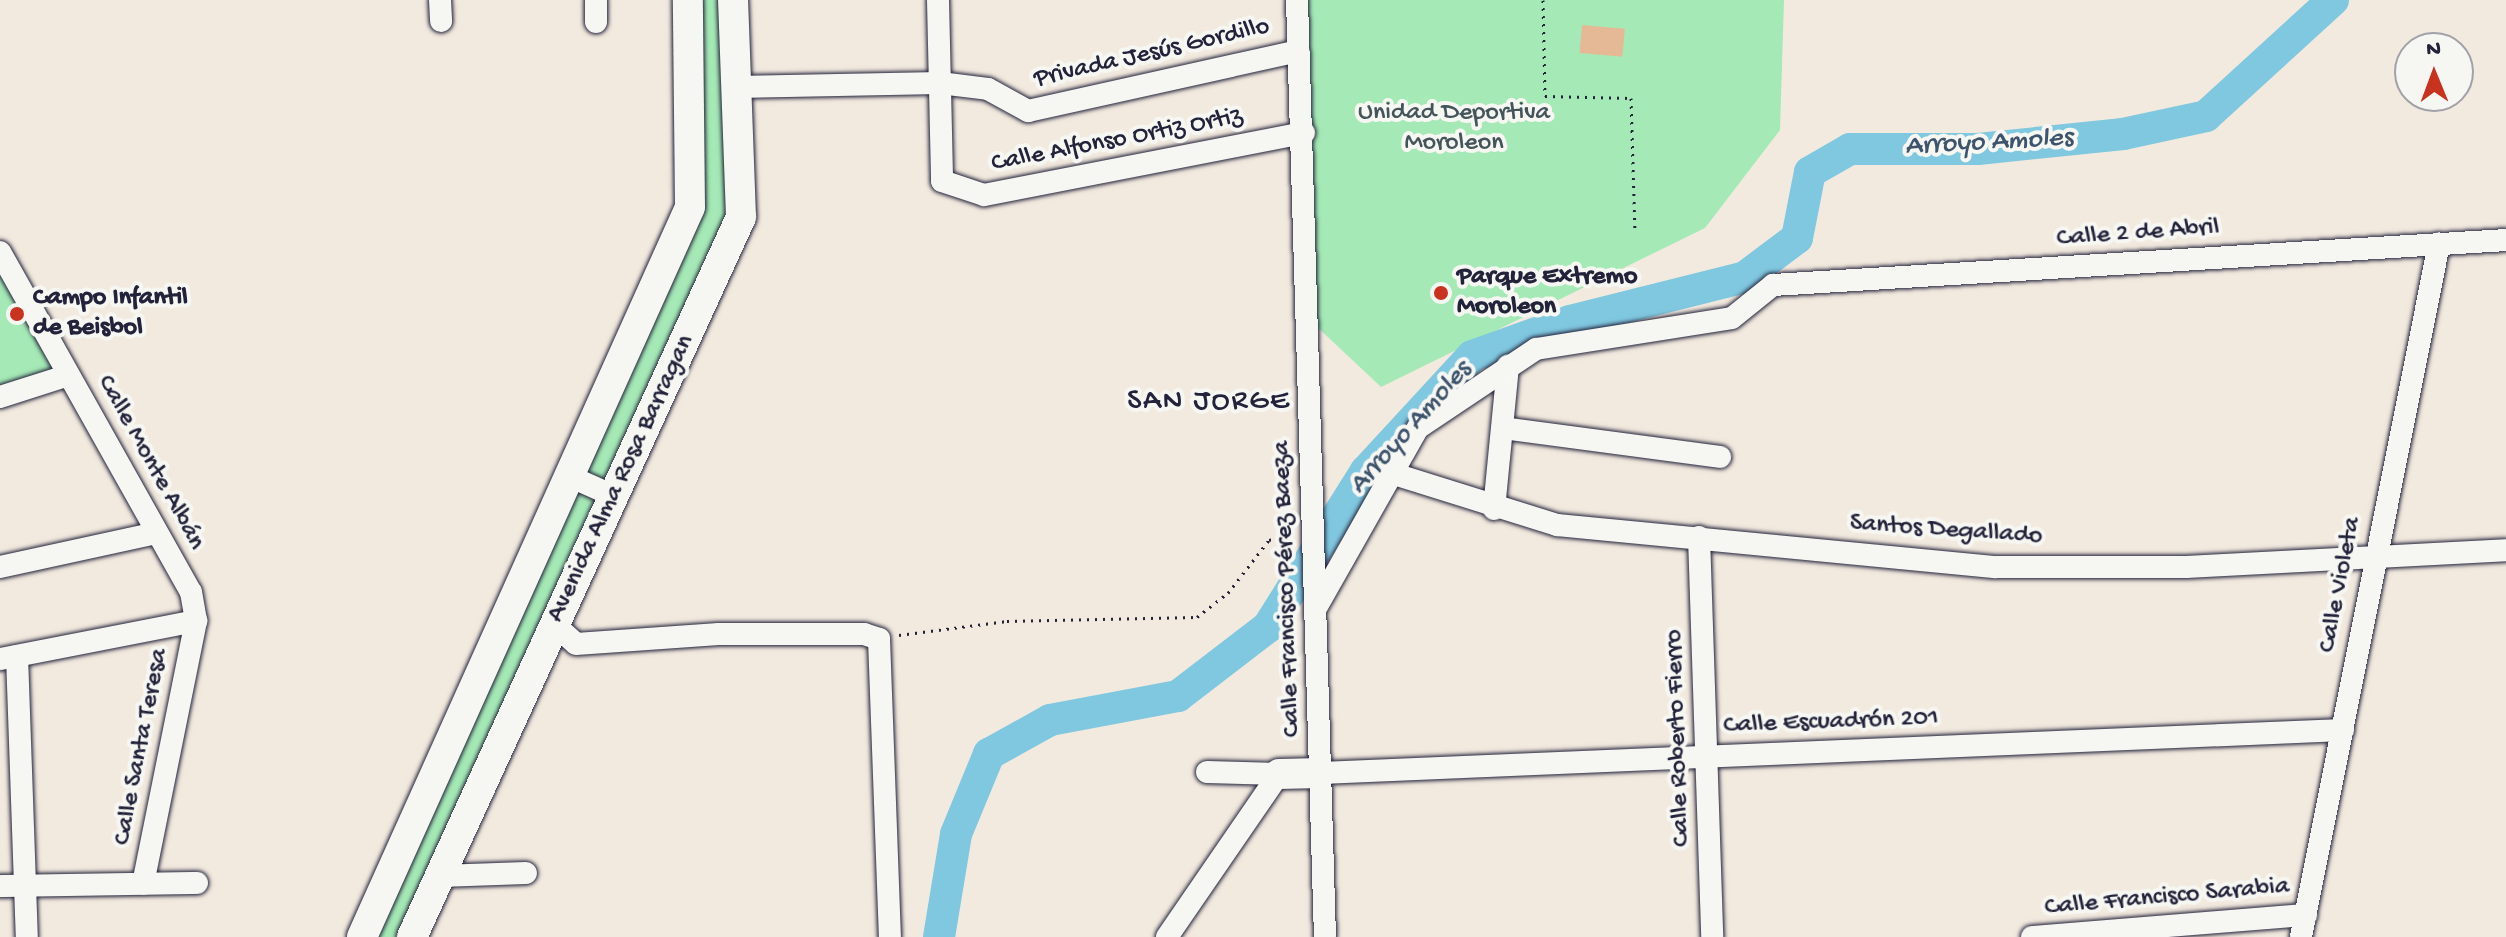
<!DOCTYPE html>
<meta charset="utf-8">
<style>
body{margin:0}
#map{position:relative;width:2506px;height:937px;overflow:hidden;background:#f3eadf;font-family:"Gochi Hand",sans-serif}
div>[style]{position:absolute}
.green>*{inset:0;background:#a5eab6}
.river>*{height:32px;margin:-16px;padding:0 16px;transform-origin:16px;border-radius:16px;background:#80c8e0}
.building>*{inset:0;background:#e5b995;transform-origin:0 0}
.path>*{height:3px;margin-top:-1.5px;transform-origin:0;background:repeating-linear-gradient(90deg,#22223b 0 2px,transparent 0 8px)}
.roads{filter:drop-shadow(0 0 2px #22223b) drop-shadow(0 0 2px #22223b)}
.street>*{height:22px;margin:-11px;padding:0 11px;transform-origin:11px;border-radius:11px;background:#f6f6f2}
.secondary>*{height:30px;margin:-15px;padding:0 15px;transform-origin:15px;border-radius:15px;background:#f6f6f2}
.dots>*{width:22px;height:22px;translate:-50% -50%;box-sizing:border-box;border:4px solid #f6f6f2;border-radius:50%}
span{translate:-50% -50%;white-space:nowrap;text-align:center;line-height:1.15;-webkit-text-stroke:8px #f6f6f2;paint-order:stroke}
.street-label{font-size:26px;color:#22223b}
.park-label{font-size:26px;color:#43545a}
.poi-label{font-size:26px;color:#22223b;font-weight:700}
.left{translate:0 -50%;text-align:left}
.water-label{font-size:28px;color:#3e546d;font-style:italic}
.quarter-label{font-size:30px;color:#22223b;letter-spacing:2px}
.north{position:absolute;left:2394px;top:32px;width:80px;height:80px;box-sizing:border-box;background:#f6f6f2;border:2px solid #a1a1a9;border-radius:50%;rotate:359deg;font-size:22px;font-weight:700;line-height:32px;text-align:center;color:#22223b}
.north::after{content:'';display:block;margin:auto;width:28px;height:36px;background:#c8321e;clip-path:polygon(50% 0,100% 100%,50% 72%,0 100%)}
</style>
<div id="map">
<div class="green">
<i style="clip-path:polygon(688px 0,733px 0,739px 216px,415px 937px,362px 937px,690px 207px)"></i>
<i style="clip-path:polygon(1307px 0,1784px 0,1780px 130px,1705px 228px,1381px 387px,1314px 324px)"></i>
<i style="clip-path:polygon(0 252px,69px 375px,0 397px)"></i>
</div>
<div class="river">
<i style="left:939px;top:937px;width:104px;rotate:-80.6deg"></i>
<i style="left:956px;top:834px;width:87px;rotate:-67.6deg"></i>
<i style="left:989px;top:754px;width:70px;rotate:-29.1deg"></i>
<i style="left:1050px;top:720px;width:130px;rotate:-10.6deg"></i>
<i style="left:1178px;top:696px;width:113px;rotate:-37.5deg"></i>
<i style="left:1268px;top:627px;width:184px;rotate:-57.9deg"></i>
<i style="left:1366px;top:471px;width:156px;rotate:-47.3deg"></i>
<i style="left:1472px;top:356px;width:104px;rotate:-19.7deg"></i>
<i style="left:1570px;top:321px;width:180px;rotate:-14.1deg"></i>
<i style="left:1745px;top:277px;width:65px;rotate:-36.9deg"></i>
<i style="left:1797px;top:238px;width:67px;rotate:-78.9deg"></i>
<i style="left:1810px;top:172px;width:46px;rotate:-29.9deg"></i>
<i style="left:1850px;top:149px;width:128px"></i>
<i style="left:1978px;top:149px;width:146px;rotate:-5.9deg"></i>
<i style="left:2123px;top:134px;width:85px;rotate:-12.2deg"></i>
<i style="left:2206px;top:116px;width:172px;rotate:-42.4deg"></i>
</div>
<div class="building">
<i style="left:1582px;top:25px;width:43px;height:28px;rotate:5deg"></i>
</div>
<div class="path">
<i style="left:1543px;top:0;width:96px;rotate:88.8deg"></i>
<i style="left:1545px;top:96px;width:86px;rotate:1.3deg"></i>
<i style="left:1631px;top:98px;width:134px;rotate:88.3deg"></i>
<i style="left:899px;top:635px;width:109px;rotate:-7.4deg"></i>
<i style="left:1007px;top:621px;width:190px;rotate:-1.2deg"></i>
<i style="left:1197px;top:617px;width:39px;rotate:-38deg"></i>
<i style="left:1228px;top:593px;width:67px;rotate:-52.3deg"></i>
<i style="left:1269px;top:540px;width:23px;rotate:-13deg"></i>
</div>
<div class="roads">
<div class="street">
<i style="left:440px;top:0;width:21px;rotate:87deg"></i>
<i style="left:596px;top:0;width:22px;rotate:90deg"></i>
<i style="left:938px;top:0;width:181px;rotate:88.7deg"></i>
<i style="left:942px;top:181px;width:44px;rotate:18.4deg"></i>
<i style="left:984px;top:195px;width:326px;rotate:-11deg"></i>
<i style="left:1297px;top:0;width:937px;rotate:88.29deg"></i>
<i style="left:736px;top:87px;width:204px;rotate:-1.1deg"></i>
<i style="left:940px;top:83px;width:48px;rotate:7.1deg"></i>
<i style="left:988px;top:89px;width:46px;rotate:28.8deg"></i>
<i style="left:1028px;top:111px;width:277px;rotate:-12.5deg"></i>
<i style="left:0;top:252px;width:390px;rotate:60.7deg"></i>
<i style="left:191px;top:592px;width:29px;rotate:80deg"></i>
<i style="left:196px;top:621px;width:268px;rotate:101.4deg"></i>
<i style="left:0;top:397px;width:72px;rotate:-17.7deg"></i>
<i style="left:1503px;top:428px;width:219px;rotate:7.6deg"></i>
<i style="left:1391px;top:473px;width:174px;rotate:17.4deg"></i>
<i style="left:1557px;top:525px;width:441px;rotate:5.5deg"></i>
<i style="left:1996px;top:567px;width:190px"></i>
<i style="left:2186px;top:567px;width:320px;rotate:-3deg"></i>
<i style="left:569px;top:476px;width:51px;rotate:24.1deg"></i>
<i style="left:1494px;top:509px;width:144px;rotate:-84.4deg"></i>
<i style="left:1699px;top:537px;width:400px;rotate:88.1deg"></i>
<i style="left:0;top:567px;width:160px;rotate:-12.3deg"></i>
<i style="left:1316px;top:608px;width:207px;rotate:-60.5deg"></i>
<i style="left:1418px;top:428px;width:142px;rotate:-33.8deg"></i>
<i style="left:1536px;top:349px;width:198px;rotate:-9deg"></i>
<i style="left:1732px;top:318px;width:53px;rotate:-38.8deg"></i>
<i style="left:1773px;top:285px;width:734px;rotate:-3.51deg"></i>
<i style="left:555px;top:625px;width:28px;rotate:42deg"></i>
<i style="left:576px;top:644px;width:143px;rotate:-4deg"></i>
<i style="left:719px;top:634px;width:145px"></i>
<i style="left:864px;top:634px;width:16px;rotate:18deg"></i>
<i style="left:879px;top:639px;width:298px;rotate:87.9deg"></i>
<i style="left:17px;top:656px;width:281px;rotate:88deg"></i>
<i style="left:0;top:659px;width:200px;rotate:-11deg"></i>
<i style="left:1207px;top:772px;width:72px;rotate:1.6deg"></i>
<i style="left:1321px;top:773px;width:1023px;rotate:-2.41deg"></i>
<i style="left:440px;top:876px;width:86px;rotate:-2deg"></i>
<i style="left:0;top:886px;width:197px;rotate:-0.9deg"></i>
<i style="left:1167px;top:937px;width:198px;rotate:-55.5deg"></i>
<i style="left:2032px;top:937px;width:275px;rotate:-4.6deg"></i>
<i style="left:2301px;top:937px;width:707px;rotate:-78.74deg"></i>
</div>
<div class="secondary">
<i style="left:1279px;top:774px;width:42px;rotate:-1.4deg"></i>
<i style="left:362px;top:937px;width:800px;rotate:-65.8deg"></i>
<i style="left:690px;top:207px;width:207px;rotate:-90.6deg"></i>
<i style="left:412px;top:937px;width:792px;rotate:-65.44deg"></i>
<i style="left:741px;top:217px;width:217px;rotate:-92.1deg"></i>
</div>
</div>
<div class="dots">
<i style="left:1441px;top:293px;background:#c8321e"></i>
<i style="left:17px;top:314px;background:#c8321e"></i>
</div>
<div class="street-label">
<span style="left:1152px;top:54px;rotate:-13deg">Privada Jesús Gordillo</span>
<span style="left:1117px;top:141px;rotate:-11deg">Calle Alfonso Ortiz Ortiz</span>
<span style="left:2138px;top:234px;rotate:-4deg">Calle 2 de Abril</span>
<span style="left:150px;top:463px;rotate:61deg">Calle Monte Albán</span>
<span style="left:622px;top:479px;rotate:-65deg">Avenida Alma Rosa Barragan</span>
<span style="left:1946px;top:531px;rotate:4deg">Santos Degallado</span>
<span style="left:2341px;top:585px;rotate:-79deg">Calle Violeta</span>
<span style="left:1288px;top:589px;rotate:-92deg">Calle Francisco Pérez Baeza</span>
<span style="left:1831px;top:723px;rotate:-2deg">Calle Escuadrón 201</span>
<span style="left:1679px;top:738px;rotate:-92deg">Calle Roberto Fierro</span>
<span style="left:142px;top:747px;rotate:-79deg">Calle Santa Teresa</span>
<span style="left:2167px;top:898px;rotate:-5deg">Calle Francisco Sarabia</span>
</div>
<div class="park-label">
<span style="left:1454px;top:129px">Unidad Deportiva<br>Moroleon</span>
</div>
<div class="poi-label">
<span class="left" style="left:1457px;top:293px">Parque Extremo<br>Moroleon</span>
<span class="left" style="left:33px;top:314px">Campo Infantil<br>de Beisbol</span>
</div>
<div class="water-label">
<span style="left:1989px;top:143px;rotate:-3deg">Arroyo Amoles</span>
<span style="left:1411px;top:428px;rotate:-48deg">Arroyo Amoles</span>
</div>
<div class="quarter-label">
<span style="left:1209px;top:403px">SAN JORGE</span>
</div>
<div class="north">N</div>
</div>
